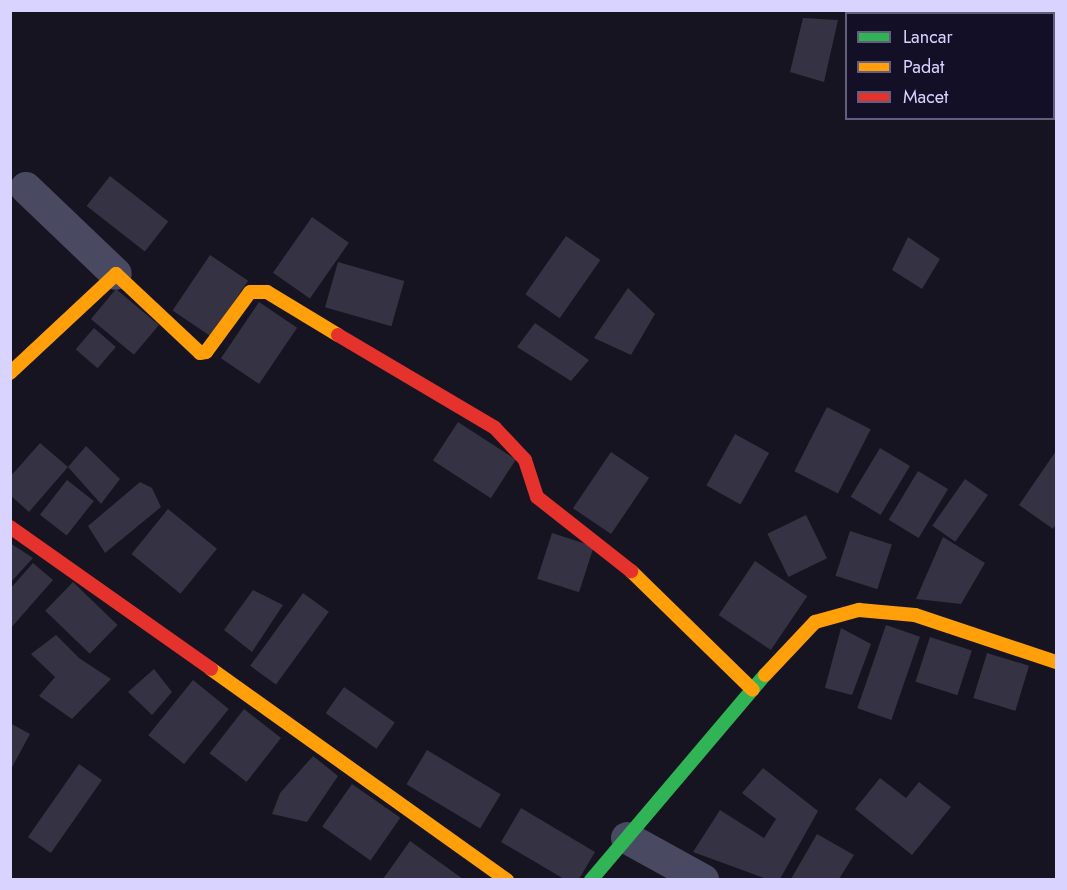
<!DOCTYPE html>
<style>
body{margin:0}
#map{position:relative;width:1067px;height:890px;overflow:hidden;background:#161421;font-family:Jost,sans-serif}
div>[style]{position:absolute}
.building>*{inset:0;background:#343243;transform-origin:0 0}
.lane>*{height:16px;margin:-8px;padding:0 8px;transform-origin:8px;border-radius:8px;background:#4a4962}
.street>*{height:32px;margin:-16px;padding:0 16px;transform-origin:16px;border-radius:16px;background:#4a4962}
.fast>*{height:14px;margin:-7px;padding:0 7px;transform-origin:7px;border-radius:7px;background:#30b455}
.slow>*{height:14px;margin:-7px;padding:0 7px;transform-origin:7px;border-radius:7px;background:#ff9f0a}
.jam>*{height:14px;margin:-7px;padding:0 7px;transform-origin:7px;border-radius:7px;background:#e5322d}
span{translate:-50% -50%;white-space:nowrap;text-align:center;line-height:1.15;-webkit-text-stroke:4.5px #130f26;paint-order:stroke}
.frame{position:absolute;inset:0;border:12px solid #d9d4ff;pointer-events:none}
.legend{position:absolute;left:845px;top:12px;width:210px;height:108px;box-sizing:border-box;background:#130f26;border:2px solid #625e7d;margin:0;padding:8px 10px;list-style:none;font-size:18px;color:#d9d4ff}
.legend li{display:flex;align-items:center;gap:12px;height:30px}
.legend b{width:30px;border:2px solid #625e7d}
</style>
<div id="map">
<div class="building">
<i style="clip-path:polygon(803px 18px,838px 20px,824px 82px,790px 72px)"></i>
<i style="left:110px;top:176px;width:74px;height:38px;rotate:38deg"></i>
<i style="left:312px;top:217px;width:45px;height:68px;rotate:35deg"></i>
<i style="left:566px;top:236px;width:42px;height:71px;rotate:35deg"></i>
<i style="clip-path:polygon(908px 237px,940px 259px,922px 289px,892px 270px)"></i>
<i style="left:210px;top:255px;width:46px;height:67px;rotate:34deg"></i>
<i style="left:338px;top:262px;width:69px;height:47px;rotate:16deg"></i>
<i style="clip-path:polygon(628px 288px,655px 314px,631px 355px,594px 338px)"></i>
<i style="left:116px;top:289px;width:56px;height:39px;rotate:40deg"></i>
<i style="left:259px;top:302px;width:46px;height:68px;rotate:34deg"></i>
<i style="clip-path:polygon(535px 323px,589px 360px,571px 381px,517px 347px)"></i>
<i style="left:94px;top:328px;width:29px;height:28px;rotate:41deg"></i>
<i style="left:827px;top:407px;width:49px;height:72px;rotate:27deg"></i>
<i style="left:458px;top:422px;width:69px;height:46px;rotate:33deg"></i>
<i style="left:735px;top:434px;width:39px;height:59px;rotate:29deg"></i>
<i style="clip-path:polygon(40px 443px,68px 467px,29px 512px,10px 495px,10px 477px)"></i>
<i style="clip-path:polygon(86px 446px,120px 479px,101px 504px,68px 467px)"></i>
<i style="left:880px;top:448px;width:35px;height:57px;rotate:31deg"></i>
<i style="clip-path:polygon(1056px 451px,1056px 524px,1053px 529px,1019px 505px)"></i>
<i style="left:611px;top:452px;width:46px;height:68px;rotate:34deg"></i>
<i style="left:918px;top:471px;width:35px;height:57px;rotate:31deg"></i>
<i style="left:965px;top:479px;width:28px;height:57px;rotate:35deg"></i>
<i style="left:67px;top:480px;width:34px;height:44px;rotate:38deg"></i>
<i style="clip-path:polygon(140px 482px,152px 488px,161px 507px,105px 553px,88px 526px)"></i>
<i style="left:168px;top:509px;width:63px;height:58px;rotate:39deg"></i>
<i style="left:806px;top:515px;width:48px;height:43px;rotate:64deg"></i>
<i style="left:850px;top:531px;width:44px;height:47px;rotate:18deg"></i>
<i style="left:552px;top:533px;width:44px;height:48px;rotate:18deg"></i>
<i style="clip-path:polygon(943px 537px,985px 563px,961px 604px,916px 599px)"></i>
<i style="clip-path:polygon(10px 543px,33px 558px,10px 583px)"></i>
<i style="left:755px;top:561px;width:63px;height:65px;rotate:34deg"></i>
<i style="clip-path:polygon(33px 563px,53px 580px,10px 629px,10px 589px)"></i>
<i style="left:73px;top:582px;width:62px;height:40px;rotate:44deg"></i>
<i style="clip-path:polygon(253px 590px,283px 605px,252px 652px,224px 630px)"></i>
<i style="left:303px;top:593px;width:32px;height:90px;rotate:36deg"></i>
<i style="left:886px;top:625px;width:36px;height:88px;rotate:19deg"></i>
<i style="clip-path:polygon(841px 628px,871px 644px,852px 695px,825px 688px)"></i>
<i style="clip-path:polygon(56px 635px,79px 658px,111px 679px,72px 719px,39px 696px,55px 677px,31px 654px)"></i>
<i style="left:930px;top:637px;width:44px;height:47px;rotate:18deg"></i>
<i style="left:987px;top:653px;width:44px;height:47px;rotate:17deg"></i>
<i style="clip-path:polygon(154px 669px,172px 692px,152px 715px,128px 692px)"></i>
<i style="left:193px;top:680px;width:46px;height:71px;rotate:39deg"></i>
<i style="left:344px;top:687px;width:62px;height:32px;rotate:35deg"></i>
<i style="left:244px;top:709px;width:47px;height:56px;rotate:38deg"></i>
<i style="clip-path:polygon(10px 723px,30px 734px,10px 771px)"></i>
<i style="left:427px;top:750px;width:86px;height:40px;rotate:31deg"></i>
<i style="clip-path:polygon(313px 756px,338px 776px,307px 822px,272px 814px,280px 793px)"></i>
<i style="left:79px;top:764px;width:28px;height:89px;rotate:35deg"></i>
<i style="clip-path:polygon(763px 768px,818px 811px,780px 879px,767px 879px,693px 852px,720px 810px,764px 838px,776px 819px,742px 793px)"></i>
<i style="clip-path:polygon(880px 778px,906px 798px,919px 782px,951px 807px,912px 855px,855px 809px)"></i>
<i style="left:352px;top:784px;width:59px;height:52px;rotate:35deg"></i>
<i style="clip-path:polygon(521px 808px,595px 852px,579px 879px,564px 879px,501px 842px)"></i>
<i style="clip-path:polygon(817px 834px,854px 855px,839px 879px,791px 879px)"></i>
<i style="clip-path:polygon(410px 841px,463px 879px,383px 879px)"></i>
</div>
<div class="lane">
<i style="left:1035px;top:10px;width:4px;rotate:76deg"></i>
</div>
<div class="street">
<i style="left:26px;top:188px;width:124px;rotate:43.7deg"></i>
<i style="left:627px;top:838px;width:87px;rotate:28.9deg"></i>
</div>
<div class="fast">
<i style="left:591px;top:880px;width:269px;rotate:-49.7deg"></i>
</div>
<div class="slow">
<i style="left:10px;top:373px;width:145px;rotate:-43deg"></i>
<i style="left:116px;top:274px;width:115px;rotate:43.2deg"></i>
<i style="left:200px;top:353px;width:6px;rotate:-9deg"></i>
<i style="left:206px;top:352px;width:74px;rotate:-53.7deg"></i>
<i style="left:250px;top:292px;width:17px"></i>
<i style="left:267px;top:292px;width:83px;rotate:31.2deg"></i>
<i style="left:631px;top:571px;width:170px;rotate:44.3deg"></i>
<i style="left:211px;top:669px;width:364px;rotate:35.5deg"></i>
<i style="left:765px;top:675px;width:73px;rotate:-46.7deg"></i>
<i style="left:815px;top:622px;width:46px;rotate:-15.3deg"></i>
<i style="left:859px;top:610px;width:56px;rotate:5.1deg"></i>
<i style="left:915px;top:615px;width:149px;rotate:18.4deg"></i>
</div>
<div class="jam">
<i style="left:338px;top:335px;width:182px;rotate:30.6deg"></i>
<i style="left:495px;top:428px;width:44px;rotate:46.8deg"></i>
<i style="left:525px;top:460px;width:39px;rotate:72deg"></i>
<i style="left:537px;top:497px;width:120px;rotate:38.2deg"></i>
<i style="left:10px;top:527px;width:246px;rotate:35.2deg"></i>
</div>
<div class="frame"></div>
<ul class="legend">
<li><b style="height:8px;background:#30b455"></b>Lancar</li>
<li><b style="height:8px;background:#ff9f0a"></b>Padat</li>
<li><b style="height:8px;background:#e5322d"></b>Macet</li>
</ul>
</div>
